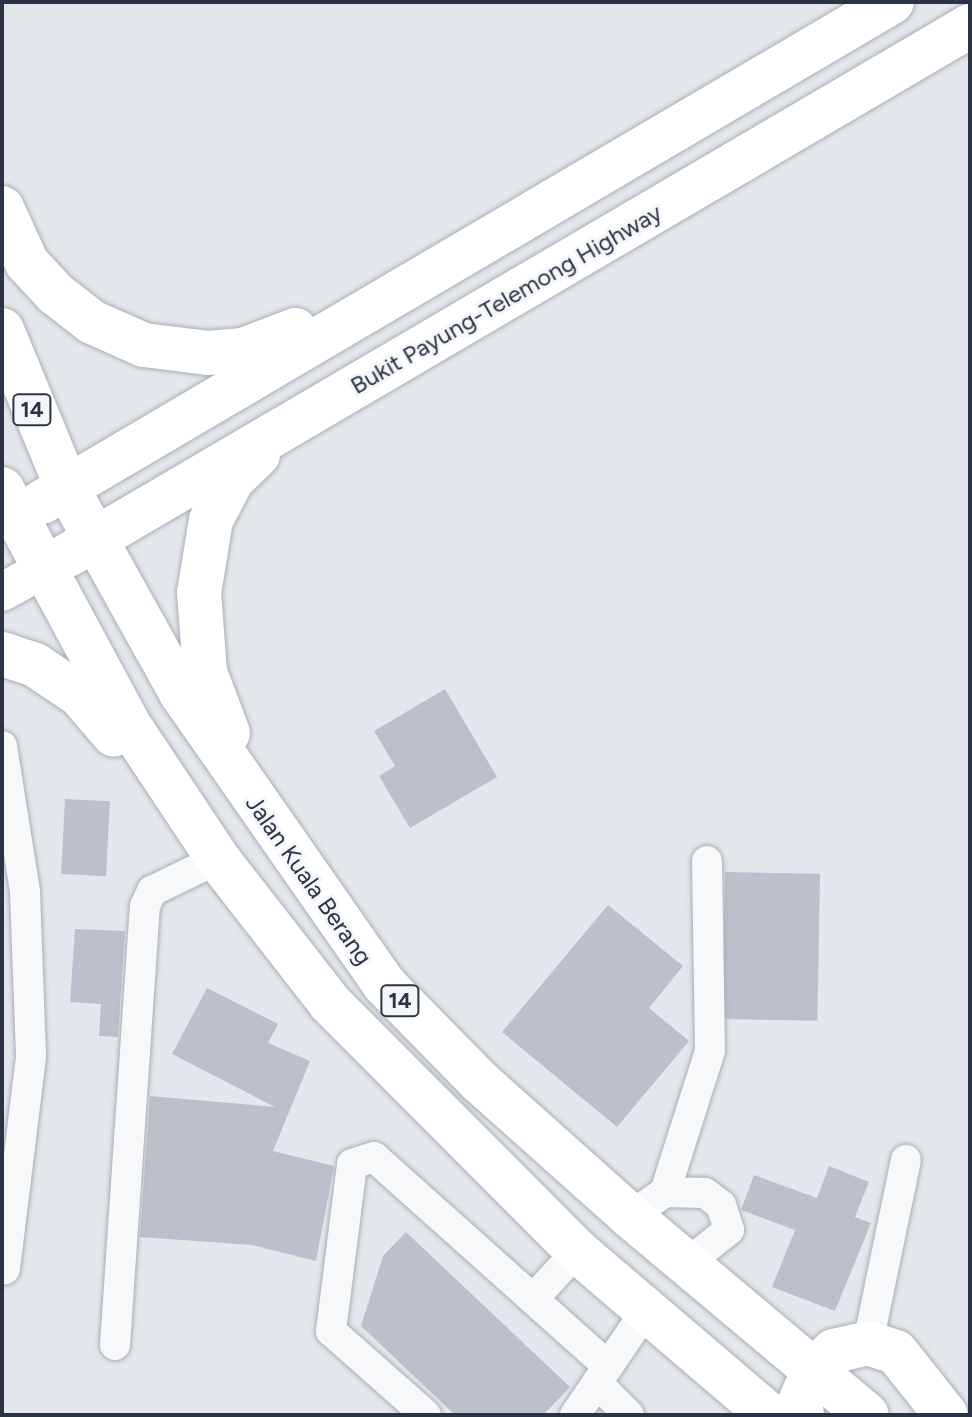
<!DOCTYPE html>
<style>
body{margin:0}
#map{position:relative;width:972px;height:1417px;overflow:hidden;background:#e4e7ec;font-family:Figtree,sans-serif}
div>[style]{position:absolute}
.building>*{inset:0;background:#bbc0ca;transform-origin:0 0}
.roads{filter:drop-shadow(0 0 2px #a9aeb7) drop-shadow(0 0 2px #a9aeb7)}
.minor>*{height:30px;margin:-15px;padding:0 15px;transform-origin:15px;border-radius:15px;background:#f7f8fa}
.major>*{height:38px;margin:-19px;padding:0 19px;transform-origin:19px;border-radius:19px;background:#fff}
.highway>*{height:44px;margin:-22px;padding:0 22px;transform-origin:22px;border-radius:22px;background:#fff}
span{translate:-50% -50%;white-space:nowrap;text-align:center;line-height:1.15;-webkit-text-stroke:6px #f4f6f9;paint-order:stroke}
.shield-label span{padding:2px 6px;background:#f4f6f9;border:2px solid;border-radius:6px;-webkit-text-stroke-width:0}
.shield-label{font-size:22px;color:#2b3445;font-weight:700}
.street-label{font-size:24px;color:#2b3445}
.frame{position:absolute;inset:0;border:4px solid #2b3445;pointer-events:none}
</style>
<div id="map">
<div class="building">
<i style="clip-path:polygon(445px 689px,497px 777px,410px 828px,379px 776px,395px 766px,374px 731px)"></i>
<i style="left:65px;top:799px;width:45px;height:75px;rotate:3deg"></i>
<i style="left:725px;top:872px;width:95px;height:147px;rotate:1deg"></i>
<i style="clip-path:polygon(608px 905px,683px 966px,649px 1008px,689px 1041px,617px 1127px,502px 1032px)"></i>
<i style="clip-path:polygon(75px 929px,125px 931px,118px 1037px,99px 1036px,101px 1004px,70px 1002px)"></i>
<i style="clip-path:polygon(207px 988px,278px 1024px,268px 1043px,310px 1061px,273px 1151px,334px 1166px,316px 1261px,252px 1245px,140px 1237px,150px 1096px,275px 1107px,172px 1054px)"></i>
<i style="clip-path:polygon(829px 1166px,869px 1182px,855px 1217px,871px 1223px,835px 1311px,772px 1287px,795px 1230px,741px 1210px,754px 1175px,817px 1198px)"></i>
<i style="clip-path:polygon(406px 1232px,570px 1387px,543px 1415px,455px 1415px,361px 1326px,383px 1256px)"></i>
</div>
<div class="roads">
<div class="minor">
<i style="left:2px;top:746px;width:148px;rotate:81deg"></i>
<i style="left:25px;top:892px;width:165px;rotate:87.9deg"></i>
<i style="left:31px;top:1057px;width:214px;rotate:97deg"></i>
<i style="left:665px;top:1192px;width:40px;rotate:1.4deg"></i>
<i style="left:705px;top:1193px;width:20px;rotate:37deg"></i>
<i style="left:721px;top:1205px;width:26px;rotate:72deg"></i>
<i style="left:729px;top:1230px;width:56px;rotate:141.5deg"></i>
<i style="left:630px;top:1216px;width:42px;rotate:-34.4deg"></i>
<i style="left:665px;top:1192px;width:148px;rotate:-72.3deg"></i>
<i style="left:710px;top:1051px;width:190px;rotate:-90.9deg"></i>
<i style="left:533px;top:1299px;width:65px;rotate:-47.5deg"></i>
<i style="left:868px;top:1343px;width:187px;rotate:-78.3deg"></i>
<i style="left:115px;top:1345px;width:440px;rotate:-86.1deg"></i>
<i style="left:145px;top:906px;width:17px;rotate:-65deg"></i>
<i style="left:152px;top:891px;width:73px;rotate:-25.9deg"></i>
<i style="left:597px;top:1383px;width:45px;rotate:45deg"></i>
<i style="left:426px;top:1415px;width:127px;rotate:-138.5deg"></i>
<i style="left:331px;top:1331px;width:168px;rotate:-82.8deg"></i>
<i style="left:352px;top:1164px;width:23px;rotate:-18deg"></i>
<i style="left:374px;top:1157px;width:314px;rotate:41.8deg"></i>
<i style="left:575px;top:1415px;width:125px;rotate:-55.8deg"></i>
</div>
<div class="major">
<i style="left:2px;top:592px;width:46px;rotate:-28.8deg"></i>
</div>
<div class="highway">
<i style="left:2px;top:208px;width:60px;rotate:65.6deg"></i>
<i style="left:27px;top:263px;width:42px;rotate:46.9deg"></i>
<i style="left:56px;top:294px;width:46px;rotate:37.9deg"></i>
<i style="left:92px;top:322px;width:57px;rotate:23.9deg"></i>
<i style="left:144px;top:345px;width:64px;rotate:7.1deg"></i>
<i style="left:208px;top:353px;width:35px;rotate:-5deg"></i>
<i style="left:243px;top:350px;width:56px;rotate:-21deg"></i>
<i style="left:2px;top:330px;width:171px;rotate:67.6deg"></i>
<i style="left:67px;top:488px;width:235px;rotate:60.9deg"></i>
<i style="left:181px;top:693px;width:355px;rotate:55.1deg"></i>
<i style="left:384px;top:984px;width:136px;rotate:45.6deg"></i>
<i style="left:479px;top:1081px;width:203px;rotate:41.8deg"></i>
<i style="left:630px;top:1216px;width:309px;rotate:40deg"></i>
<i style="left:2px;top:489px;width:268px;rotate:61.7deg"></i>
<i style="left:129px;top:725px;width:161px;rotate:56.4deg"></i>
<i style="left:218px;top:859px;width:182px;rotate:52.1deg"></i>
<i style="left:330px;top:1003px;width:350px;rotate:45.1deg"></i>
<i style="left:577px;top:1251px;width:253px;rotate:40.5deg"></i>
<i style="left:42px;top:502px;width:986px;rotate:-30.47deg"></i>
<i style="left:68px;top:555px;width:1046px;rotate:-30.39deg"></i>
<i style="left:2px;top:654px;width:35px;rotate:18deg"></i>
<i style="left:35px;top:665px;width:54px;rotate:33.7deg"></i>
<i style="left:80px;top:695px;width:52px;rotate:49.6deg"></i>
<i style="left:228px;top:733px;width:65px;rotate:-110.7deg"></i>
<i style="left:205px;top:672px;width:79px;rotate:-94.3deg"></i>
<i style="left:199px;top:593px;width:74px;rotate:-80.7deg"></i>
<i style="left:211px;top:520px;width:45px;rotate:-62.3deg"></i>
<i style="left:232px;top:480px;width:36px;rotate:-44deg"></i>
<i style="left:802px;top:1415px;width:13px;rotate:-99deg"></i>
<i style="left:800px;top:1402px;width:34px;rotate:-67deg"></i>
<i style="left:813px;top:1371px;width:29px;rotate:-44deg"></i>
<i style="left:834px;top:1351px;width:35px;rotate:-13deg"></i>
<i style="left:868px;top:1343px;width:29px;rotate:18deg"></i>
<i style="left:896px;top:1352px;width:80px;rotate:51.6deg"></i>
</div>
</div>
<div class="shield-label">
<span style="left:32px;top:410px">14</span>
<span style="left:400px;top:1001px">14</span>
</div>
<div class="street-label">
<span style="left:506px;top:299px;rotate:-30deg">Bukit Payung-Telemong Highway</span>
<span style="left:309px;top:880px;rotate:55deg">Jalan Kuala Berang</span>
</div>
<div class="frame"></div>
</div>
